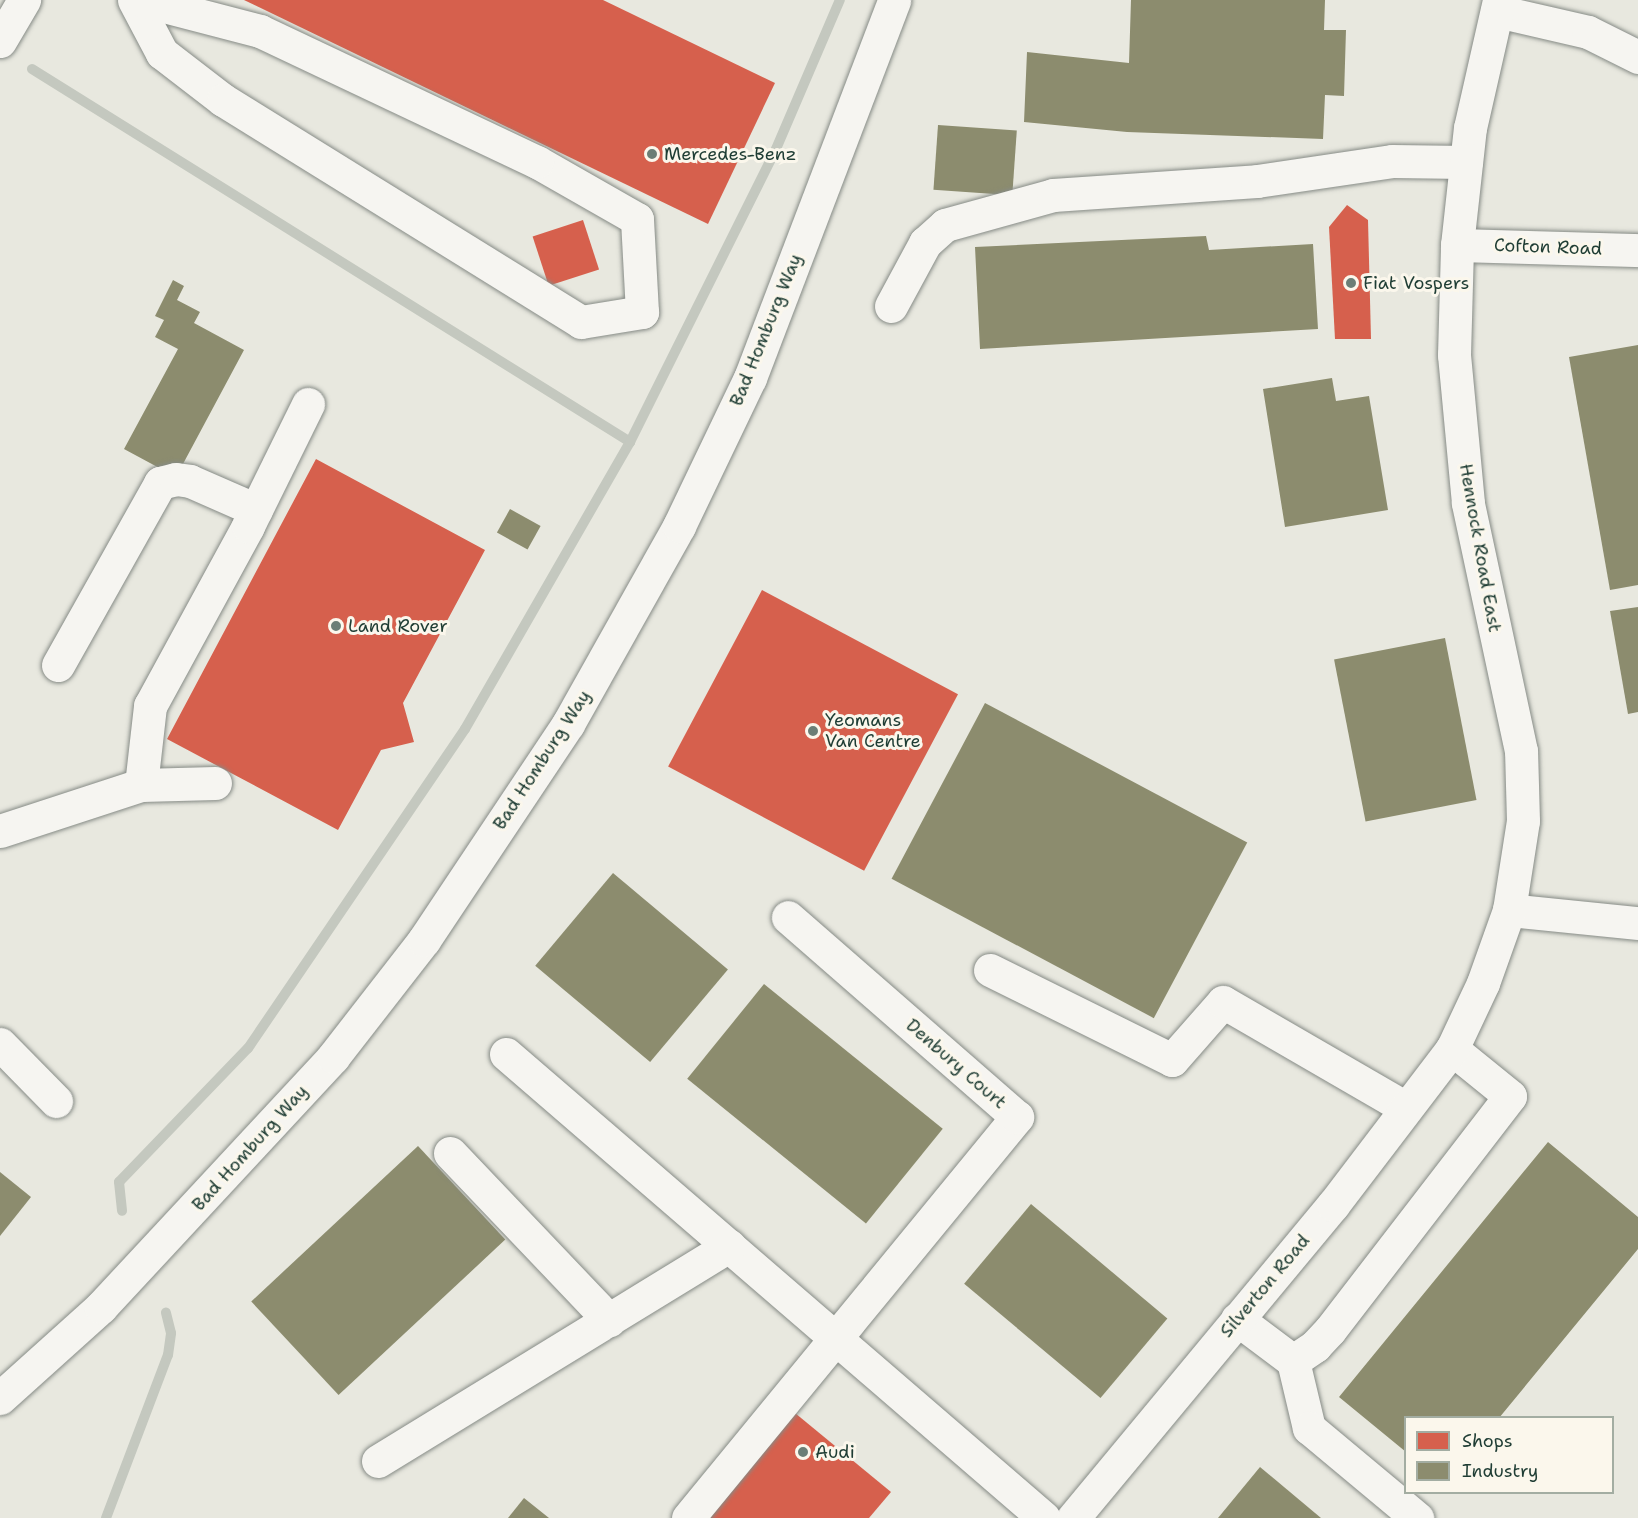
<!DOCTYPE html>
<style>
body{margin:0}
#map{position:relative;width:1638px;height:1518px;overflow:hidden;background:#f8f6f0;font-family:"Shantell Sans",sans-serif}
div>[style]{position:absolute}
.built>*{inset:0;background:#e8e8df}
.shops>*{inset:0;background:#d6604d;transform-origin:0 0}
.industry>*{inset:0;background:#8c8c6e;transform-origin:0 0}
.stream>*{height:10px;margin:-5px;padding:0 5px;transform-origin:5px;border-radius:5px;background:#c4c8bf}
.roads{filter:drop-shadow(0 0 2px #868b86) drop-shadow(0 0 2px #868b86)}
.minor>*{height:33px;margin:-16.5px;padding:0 16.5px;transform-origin:16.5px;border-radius:16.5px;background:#f6f5f1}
.major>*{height:33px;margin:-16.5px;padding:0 16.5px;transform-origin:16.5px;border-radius:16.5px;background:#f6f5f1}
.dots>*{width:16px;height:16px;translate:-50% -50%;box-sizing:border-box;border:3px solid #fbf7ec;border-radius:50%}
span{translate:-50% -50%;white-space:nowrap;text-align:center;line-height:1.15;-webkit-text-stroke:6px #fbf7ec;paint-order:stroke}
.poi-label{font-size:18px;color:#1f3d34}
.left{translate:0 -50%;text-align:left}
.street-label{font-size:18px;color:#1f3d34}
.legend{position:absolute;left:1404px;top:1416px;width:210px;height:78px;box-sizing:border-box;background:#fbf7ec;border:2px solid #a3ada2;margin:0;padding:8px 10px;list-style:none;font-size:18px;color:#1f3d34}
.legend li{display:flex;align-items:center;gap:12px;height:30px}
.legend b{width:30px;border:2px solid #a3ada2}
</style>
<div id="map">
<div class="built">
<i style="clip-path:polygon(evenodd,0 0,1638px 0,1638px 1518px,0 1518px,0 0,1406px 1418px,1612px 1418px,1612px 1492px,1406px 1492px,1406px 1418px)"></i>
</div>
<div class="shops">
<i style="clip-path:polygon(244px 0,603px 0,775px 83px,708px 224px)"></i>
<i style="clip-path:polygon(1347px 205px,1368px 220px,1371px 339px,1335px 339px,1329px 227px)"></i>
<i style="left:583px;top:220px;width:52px;height:53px;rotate:72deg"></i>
<i style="clip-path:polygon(316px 459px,485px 550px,403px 703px,414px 742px,381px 750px,338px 830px,167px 739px)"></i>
<i style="left:762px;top:590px;width:222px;height:200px;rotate:28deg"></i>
<i style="clip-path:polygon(795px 1413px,891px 1492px,869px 1518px,709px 1518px)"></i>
</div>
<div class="industry">
<i style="clip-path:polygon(1131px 0,1325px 0,1324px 30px,1346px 30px,1344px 96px,1325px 95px,1323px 139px,1127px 132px,1024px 122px,1027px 52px,1129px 63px)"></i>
<i style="left:938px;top:125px;width:79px;height:65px;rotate:4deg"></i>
<i style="clip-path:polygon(1206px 236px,1209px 250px,1313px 244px,1318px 329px,980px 349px,975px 247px)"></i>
<i style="clip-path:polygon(173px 280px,184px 286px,177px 300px,200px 312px,194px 323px,244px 350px,176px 477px,124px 449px,178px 349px,155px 337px,164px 320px,155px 316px)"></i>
<i style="clip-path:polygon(1638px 345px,1638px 585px,1610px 590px,1569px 357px)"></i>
<i style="clip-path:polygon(1332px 378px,1336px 401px,1369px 396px,1388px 510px,1285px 527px,1263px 389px)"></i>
<i style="left:510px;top:509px;width:35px;height:27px;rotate:29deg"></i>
<i style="clip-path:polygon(1638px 607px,1638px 712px,1628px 714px,1610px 611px)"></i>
<i style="left:1445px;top:638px;width:165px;height:113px;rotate:79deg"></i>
<i style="left:985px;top:703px;width:297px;height:199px;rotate:28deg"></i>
<i style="left:613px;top:873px;width:150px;height:121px;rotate:40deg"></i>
<i style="left:764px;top:984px;width:230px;height:122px;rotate:39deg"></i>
<i style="clip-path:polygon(1548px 1142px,1638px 1217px,1638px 1249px,1499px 1418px,1406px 1418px,1406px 1452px,1339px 1397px)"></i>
<i style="left:418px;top:1146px;width:128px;height:228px;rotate:47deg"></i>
<i style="clip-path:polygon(0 1172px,31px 1197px,0 1236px)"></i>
<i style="left:1031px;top:1204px;width:178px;height:104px;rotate:40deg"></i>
<i style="clip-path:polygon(1260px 1467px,1321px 1518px,1218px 1518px)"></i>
<i style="clip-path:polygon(524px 1498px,549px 1518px,508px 1518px)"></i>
</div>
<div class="stream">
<i style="left:32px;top:69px;width:705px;rotate:31.95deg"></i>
<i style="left:630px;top:442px;width:331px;rotate:119.9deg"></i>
<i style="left:465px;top:729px;width:386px;rotate:124.2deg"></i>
<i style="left:248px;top:1048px;width:186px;rotate:133.9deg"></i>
<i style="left:119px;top:1182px;width:29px;rotate:84deg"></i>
<i style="left:630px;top:442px;width:327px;rotate:-63.5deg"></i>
<i style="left:776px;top:149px;width:162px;rotate:-66.8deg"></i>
<i style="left:106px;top:1518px;width:174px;rotate:-69.2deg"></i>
<i style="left:168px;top:1355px;width:22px;rotate:-82deg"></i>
<i style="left:171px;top:1333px;width:21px;rotate:-104deg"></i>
</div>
<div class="roads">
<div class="minor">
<i style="left:134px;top:0;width:60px;rotate:62.2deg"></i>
<i style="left:162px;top:53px;width:77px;rotate:37.6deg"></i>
<i style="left:223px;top:100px;width:421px;rotate:31.8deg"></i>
<i style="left:581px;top:322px;width:62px;rotate:-9.3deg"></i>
<i style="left:642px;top:312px;width:93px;rotate:-93.1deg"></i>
<i style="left:637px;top:219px;width:115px;rotate:-150.3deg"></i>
<i style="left:537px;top:162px;width:306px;rotate:-154.7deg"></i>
<i style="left:260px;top:31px;width:123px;rotate:-165.4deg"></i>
<i style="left:1497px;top:11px;width:93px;rotate:13deg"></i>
<i style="left:1588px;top:32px;width:56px;rotate:26.6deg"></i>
<i style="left:0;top:41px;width:48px;rotate:-59.7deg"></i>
<i style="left:1457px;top:245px;width:181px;rotate:1.6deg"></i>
<i style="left:891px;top:306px;width:72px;rotate:-61.6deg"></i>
<i style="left:925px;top:243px;width:27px;rotate:-42deg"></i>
<i style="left:945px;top:225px;width:112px;rotate:-15.5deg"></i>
<i style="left:1053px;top:195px;width:204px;rotate:-3.9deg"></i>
<i style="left:1257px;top:181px;width:136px;rotate:-8.4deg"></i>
<i style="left:1392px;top:161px;width:74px;rotate:0.8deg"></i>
<i style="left:58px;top:665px;width:209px;rotate:-60.7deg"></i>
<i style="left:160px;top:483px;width:16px;rotate:-14deg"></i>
<i style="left:176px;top:479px;width:14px;rotate:8deg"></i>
<i style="left:190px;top:481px;width:72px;rotate:23.7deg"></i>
<i style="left:141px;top:785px;width:80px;rotate:-83.5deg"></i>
<i style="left:150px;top:706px;width:205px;rotate:-61.4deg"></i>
<i style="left:248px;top:526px;width:136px;rotate:-63.8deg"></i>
<i style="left:0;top:831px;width:148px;rotate:-18.1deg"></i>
<i style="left:141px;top:785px;width:74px;rotate:-1.5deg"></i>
<i style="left:1509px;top:910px;width:130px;rotate:5.8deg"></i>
<i style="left:990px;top:970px;width:203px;rotate:26.3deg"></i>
<i style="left:1172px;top:1060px;width:77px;rotate:-48.7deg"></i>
<i style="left:1223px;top:1002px;width:211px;rotate:30.1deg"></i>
<i style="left:0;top:1044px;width:80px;rotate:45.5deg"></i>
<i style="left:506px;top:1054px;width:710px;rotate:40.78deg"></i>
<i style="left:450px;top:1153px;width:231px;rotate:46.4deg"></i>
<i style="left:1237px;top:1319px;width:70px;rotate:36.9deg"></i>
<i style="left:1293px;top:1361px;width:69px;rotate:76.6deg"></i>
<i style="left:1309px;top:1428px;width:141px;rotate:39.8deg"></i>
<i style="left:1293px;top:1361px;width:27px;rotate:-34deg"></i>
<i style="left:1315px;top:1346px;width:22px;rotate:-47deg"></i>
<i style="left:1330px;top:1330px;width:295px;rotate:-52.4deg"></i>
<i style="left:1510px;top:1096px;width:75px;rotate:-141deg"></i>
<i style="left:378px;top:1461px;width:412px;rotate:-31.5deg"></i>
<i style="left:688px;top:1518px;width:519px;rotate:-50.63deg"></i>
<i style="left:1017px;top:1117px;width:304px;rotate:-138.9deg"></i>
<i style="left:1073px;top:1518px;width:407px;rotate:-50.3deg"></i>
<i style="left:1333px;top:1205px;width:196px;rotate:-52.7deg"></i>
<i style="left:1452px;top:1049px;width:73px;rotate:-64.8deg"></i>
<i style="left:1483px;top:983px;width:77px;rotate:-70.4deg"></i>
<i style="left:1509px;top:910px;width:90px;rotate:-81.1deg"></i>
<i style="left:1523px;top:821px;width:70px;rotate:-91.6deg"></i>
<i style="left:1521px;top:751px;width:254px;rotate:-102.1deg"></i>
<i style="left:1468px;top:503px;width:149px;rotate:-95.4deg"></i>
<i style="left:1454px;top:355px;width:110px;rotate:-88.4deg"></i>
<i style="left:1457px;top:245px;width:118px;rotate:-83.7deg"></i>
<i style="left:1470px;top:128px;width:131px;rotate:-77.2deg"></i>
</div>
<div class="major">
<i style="left:0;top:1398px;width:136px;rotate:-42deg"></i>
<i style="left:101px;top:1307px;width:341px;rotate:-47.1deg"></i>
<i style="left:333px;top:1057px;width:148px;rotate:-52.1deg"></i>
<i style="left:424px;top:940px;width:260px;rotate:-56.3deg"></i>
<i style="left:568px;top:724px;width:227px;rotate:-60.7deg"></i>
<i style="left:679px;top:526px;width:164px;rotate:-64.4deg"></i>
<i style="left:750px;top:378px;width:404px;rotate:-69.1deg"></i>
</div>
</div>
<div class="dots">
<i style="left:652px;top:154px;background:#6b7e76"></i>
<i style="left:1351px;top:283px;background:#6b7e76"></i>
<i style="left:336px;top:626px;background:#6b7e76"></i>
<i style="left:813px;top:731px;background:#6b7e76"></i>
<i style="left:803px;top:1452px;background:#6b7e76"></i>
</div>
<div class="poi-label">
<span class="left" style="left:664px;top:154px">Mercedes-Benz</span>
<span class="left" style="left:1363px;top:283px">Fiat Vospers</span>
<span class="left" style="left:348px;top:626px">Land Rover</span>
<span class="left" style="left:825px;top:731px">Yeomans<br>Van Centre</span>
<span class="left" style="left:815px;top:1452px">Audi</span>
</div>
<div class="street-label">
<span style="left:1548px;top:247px;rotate:2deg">Cofton Road</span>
<span style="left:766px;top:330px;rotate:-68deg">Bad Homburg Way</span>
<span style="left:1480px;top:548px;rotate:80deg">Hennock Road East</span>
<span style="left:542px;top:760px;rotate:-57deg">Bad Homburg Way</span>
<span style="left:956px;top:1064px;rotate:41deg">Denbury Court</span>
<span style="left:250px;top:1148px;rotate:-48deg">Bad Homburg Way</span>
<span style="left:1265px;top:1286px;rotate:-50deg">Silverton Road</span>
</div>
<ul class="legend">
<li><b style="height:16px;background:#d6604d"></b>Shops</li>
<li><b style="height:16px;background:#8c8c6e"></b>Industry</li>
</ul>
</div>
